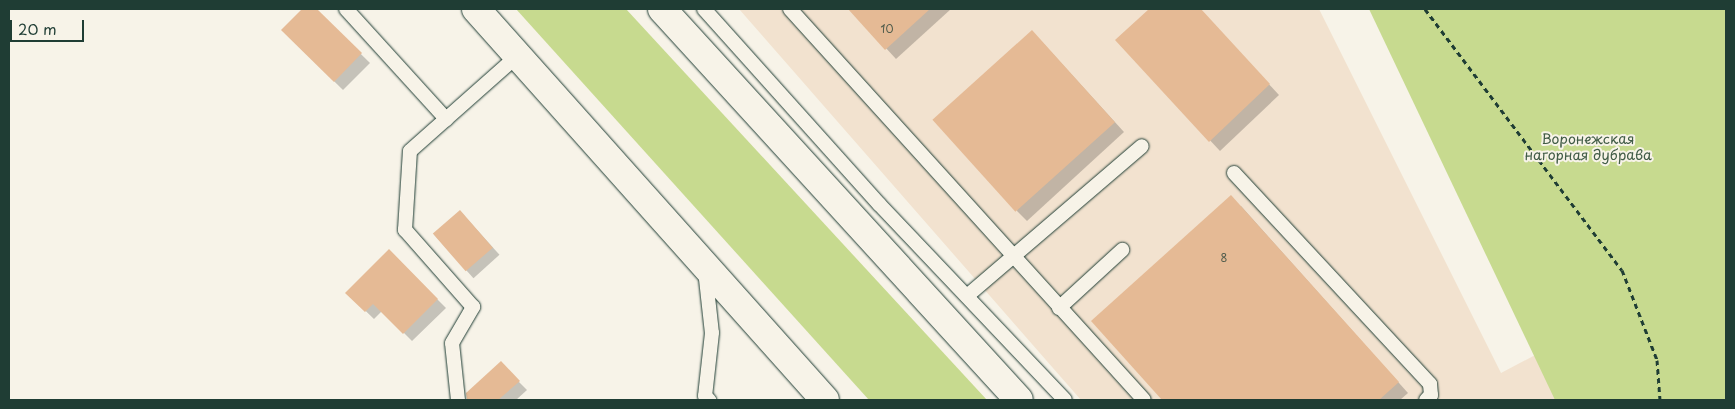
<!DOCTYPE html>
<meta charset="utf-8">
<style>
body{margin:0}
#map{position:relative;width:1735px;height:409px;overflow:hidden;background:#f7f3e8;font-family:"Playpen Sans",sans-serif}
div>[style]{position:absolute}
.built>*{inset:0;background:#f2e2cf}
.green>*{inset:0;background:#c7da8f}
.shadow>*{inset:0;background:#0003;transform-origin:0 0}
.building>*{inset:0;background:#e5ba95;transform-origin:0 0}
.path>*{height:3px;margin-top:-1.5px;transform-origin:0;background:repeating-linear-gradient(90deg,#1f3d34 0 5px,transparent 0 9px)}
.roads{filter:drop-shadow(0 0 1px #1f3d34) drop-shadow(0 0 1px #1f3d34)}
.lane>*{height:14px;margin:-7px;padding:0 7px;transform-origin:7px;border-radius:7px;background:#f7f3e8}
.highway>*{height:28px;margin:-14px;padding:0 14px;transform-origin:14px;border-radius:14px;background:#f7f3e8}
span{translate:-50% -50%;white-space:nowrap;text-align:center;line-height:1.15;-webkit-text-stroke:4px #f7f3e8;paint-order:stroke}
.number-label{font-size:11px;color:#505c4c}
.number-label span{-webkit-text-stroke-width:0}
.park-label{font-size:14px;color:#415c46}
.frame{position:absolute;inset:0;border:10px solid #1f3d34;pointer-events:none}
.scale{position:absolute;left:10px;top:20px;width:74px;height:22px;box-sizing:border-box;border:2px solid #1f3d34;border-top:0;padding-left:6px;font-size:15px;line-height:18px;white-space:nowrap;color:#1f3d34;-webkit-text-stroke:4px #f7f3e8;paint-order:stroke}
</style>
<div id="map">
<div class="built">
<i style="clip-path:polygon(739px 9px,1319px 9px,1501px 373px,1539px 353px,1565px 400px,1081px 400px)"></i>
</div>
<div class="green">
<i style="clip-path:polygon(516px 9px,626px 9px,987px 400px,869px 400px)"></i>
<i style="clip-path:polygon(1369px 9px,1726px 9px,1726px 400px,1555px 400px)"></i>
</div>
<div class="shadow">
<i style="clip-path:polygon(304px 9px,315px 9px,370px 63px,343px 90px,282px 30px)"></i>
<i style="clip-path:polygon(850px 9px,951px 9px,896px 59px)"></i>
<i style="clip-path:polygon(1150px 9px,1200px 9px,1279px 95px,1220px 151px,1116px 40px)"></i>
<i style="clip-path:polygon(1042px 42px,1124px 132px,1027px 221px,1017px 211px)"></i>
<i style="clip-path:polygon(1241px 206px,1408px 393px,1400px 400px,1164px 400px,1093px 321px)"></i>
<i style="left:460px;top:211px;width:59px;height:35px;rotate:48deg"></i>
<i style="clip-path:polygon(389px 251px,446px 308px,412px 341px,382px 311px,374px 319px,347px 293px)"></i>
<i style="clip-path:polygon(500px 363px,527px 390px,516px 400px,473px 400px,468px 393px)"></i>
</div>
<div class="building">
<i style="clip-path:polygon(302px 9px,317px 9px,362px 53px,334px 82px,281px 30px)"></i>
<i style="clip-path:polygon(848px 9px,930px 9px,885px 50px)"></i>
<i style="clip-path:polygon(1149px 9px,1201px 9px,1270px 84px,1209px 142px,1115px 40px)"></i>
<i style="left:1032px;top:30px;width:124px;height:134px;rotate:48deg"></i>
<i style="clip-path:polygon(1231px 195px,1399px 382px,1379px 400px,1162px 400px,1091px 321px)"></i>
<i style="left:460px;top:210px;width:50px;height:36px;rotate:49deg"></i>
<i style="clip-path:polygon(389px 249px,438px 299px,403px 334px,373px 304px,365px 312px,345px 293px)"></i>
<i style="clip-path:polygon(501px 361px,520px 381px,498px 400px,467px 400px,466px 393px)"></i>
</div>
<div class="path">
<i style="left:1425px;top:9px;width:327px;rotate:53deg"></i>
<i style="left:1622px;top:270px;width:97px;rotate:68.7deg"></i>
<i style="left:1657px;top:360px;width:40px;rotate:85.7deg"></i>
</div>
<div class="roads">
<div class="lane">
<i style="left:346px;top:9px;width:149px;rotate:47.7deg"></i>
<i style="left:704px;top:9px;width:262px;rotate:48.1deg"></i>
<i style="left:879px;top:204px;width:270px;rotate:46.5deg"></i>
<i style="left:790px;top:9px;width:527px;rotate:47.84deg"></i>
<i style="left:1234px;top:173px;width:288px;rotate:47.1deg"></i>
<i style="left:1430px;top:384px;width:11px;rotate:85deg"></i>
<i style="left:1431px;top:395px;width:7px;rotate:135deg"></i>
<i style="left:705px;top:270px;width:63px;rotate:83.7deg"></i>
<i style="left:712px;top:333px;width:63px;rotate:96.3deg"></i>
<i style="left:705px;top:396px;width:6px;rotate:45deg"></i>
<i style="left:967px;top:296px;width:230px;rotate:-40.6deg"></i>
<i style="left:1059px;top:308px;width:86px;rotate:-42.6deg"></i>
<i style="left:458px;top:400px;width:57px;rotate:-96deg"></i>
<i style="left:452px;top:343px;width:42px;rotate:-59.7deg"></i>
<i style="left:473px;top:307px;width:103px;rotate:-131.4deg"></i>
<i style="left:405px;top:230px;width:79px;rotate:-86.4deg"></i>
<i style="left:410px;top:151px;width:144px;rotate:-41.6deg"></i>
</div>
<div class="highway">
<i style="left:476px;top:9px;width:524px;rotate:48.25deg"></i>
<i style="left:662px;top:9px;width:529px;rotate:47.6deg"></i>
</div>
</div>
<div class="number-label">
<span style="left:887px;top:29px">10</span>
<span style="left:1224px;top:258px">8</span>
</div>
<div class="park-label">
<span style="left:1588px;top:147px">Воронежская<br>нагорная дубрава</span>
</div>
<div class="frame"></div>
<div class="scale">20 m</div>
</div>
